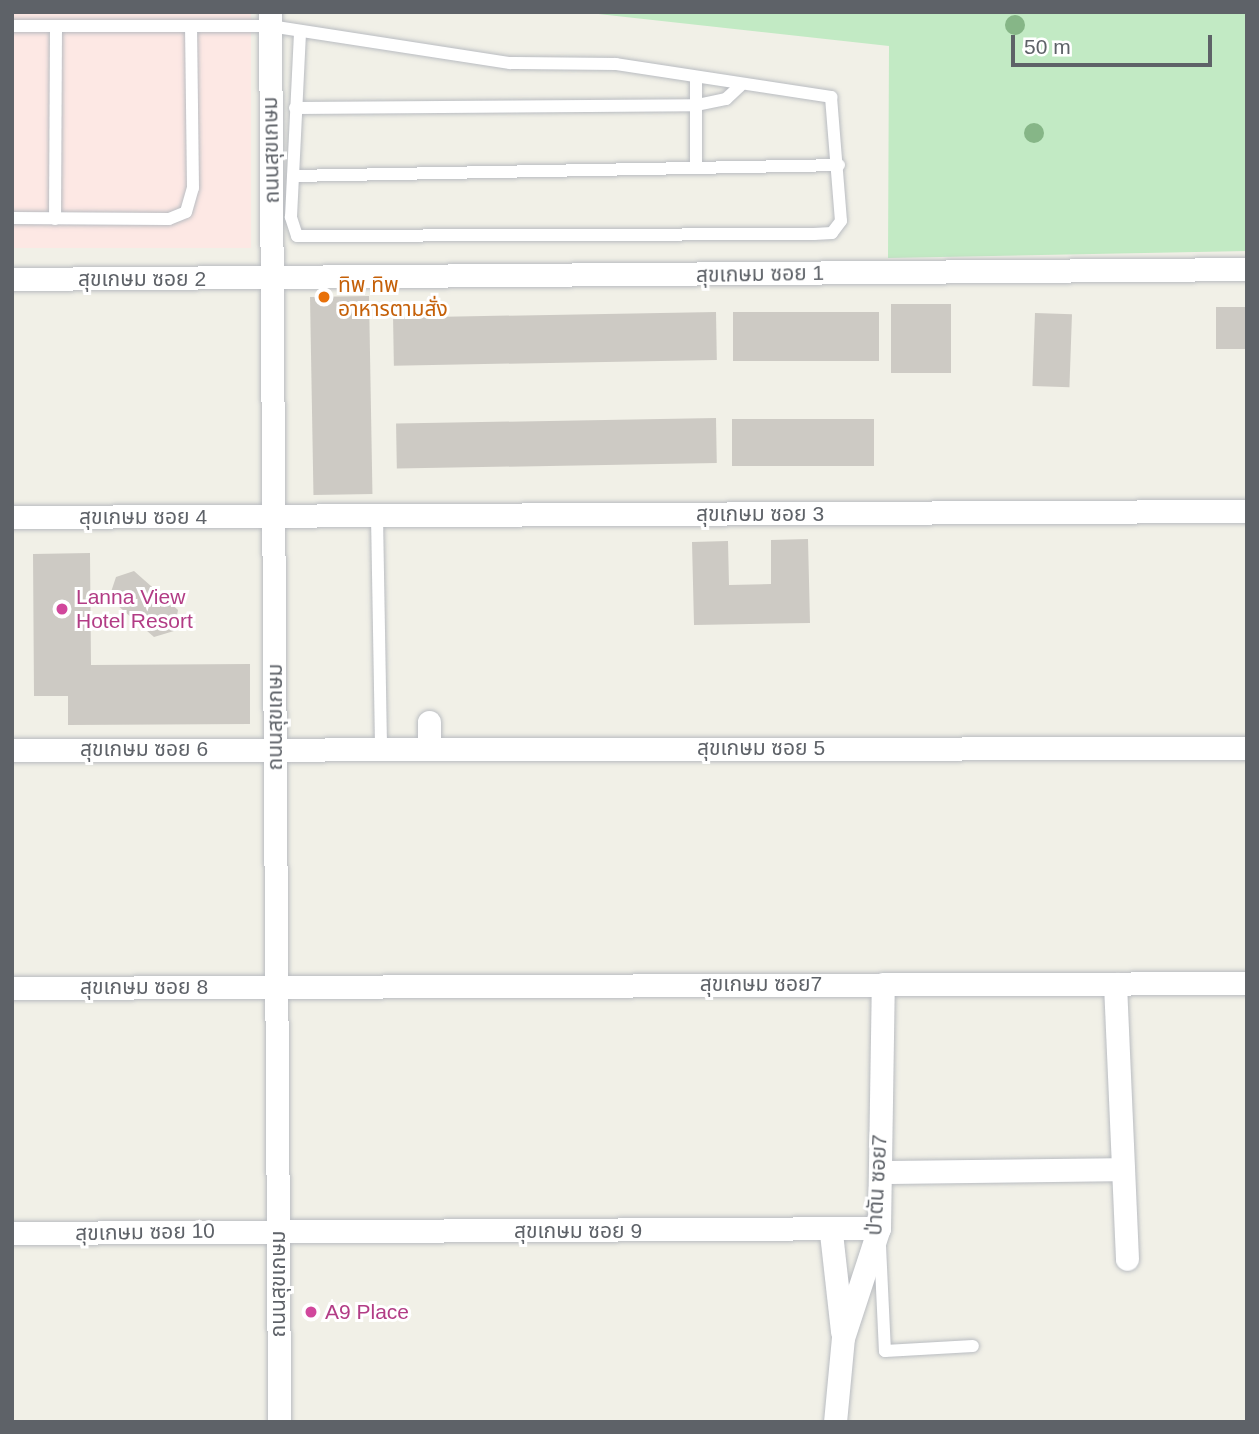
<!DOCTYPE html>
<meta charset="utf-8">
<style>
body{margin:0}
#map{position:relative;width:1259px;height:1434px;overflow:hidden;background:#f1f0e7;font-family:Arial,"Noto Sans Thai",sans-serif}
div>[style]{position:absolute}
.medical>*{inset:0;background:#fde8e4;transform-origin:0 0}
.green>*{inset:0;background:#c2eac4}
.building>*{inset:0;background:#cdcac4;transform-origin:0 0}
.roads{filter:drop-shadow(0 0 2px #b9bcc1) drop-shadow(0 0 2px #b9bcc1)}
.lane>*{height:12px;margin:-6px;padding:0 6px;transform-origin:6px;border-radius:6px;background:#fff}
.street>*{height:23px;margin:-11.5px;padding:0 11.5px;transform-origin:11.5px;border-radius:11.5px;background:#fff}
.trees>*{width:20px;height:20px;margin:-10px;border-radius:50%;background:#86b687}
.dots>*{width:19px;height:19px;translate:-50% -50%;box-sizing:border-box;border:4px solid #fff;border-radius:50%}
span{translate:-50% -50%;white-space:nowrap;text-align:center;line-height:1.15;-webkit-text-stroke:6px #fff;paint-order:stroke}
.street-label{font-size:21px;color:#5e6268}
.food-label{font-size:21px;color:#c56008}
.left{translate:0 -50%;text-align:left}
.hotel-label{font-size:21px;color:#b23c85}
.frame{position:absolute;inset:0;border:14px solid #5e6268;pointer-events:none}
.scale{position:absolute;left:1011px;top:35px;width:201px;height:32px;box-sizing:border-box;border:4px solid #5e6268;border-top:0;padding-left:9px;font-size:21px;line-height:24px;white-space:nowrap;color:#5e6268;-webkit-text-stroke:5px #fff;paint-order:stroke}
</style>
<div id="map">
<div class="medical">
<i style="left:12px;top:12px;width:239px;height:236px"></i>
</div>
<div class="green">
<i style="clip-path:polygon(580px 12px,1247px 12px,1247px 251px,888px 258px,889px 46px)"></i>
</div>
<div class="building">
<i style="left:369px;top:296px;width:198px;height:59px;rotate:89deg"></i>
<i style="left:891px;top:304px;width:60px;height:69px"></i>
<i style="left:1216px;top:307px;width:31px;height:42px"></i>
<i style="left:716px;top:312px;width:48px;height:323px;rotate:89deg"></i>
<i style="left:733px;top:312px;width:146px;height:49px"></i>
<i style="left:1035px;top:313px;width:37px;height:73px;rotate:2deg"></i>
<i style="left:716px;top:418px;width:45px;height:320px;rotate:89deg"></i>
<i style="left:874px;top:419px;width:47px;height:142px;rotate:90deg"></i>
<i style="clip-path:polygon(808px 539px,810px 623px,694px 625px,692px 542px,728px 541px,729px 585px,771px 584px,771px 540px)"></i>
<i style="clip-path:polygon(90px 553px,91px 665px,250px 664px,250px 724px,68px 725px,68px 696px,34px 696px,33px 554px)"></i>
<i style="clip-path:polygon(134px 571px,178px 610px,174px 631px,154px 637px,109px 598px,116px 577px)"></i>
</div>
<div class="roads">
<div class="lane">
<i style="left:12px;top:26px;width:258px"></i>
<i style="left:270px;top:26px;width:243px;rotate:8.8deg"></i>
<i style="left:510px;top:63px;width:106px;rotate:0.5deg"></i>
<i style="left:616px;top:64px;width:218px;rotate:8.7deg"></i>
<i style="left:831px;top:97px;width:124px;rotate:85.4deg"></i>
<i style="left:841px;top:221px;width:15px;rotate:127deg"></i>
<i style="left:832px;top:233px;width:18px;rotate:177deg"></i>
<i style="left:814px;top:234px;width:517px;rotate:179.78deg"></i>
<i style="left:297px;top:236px;width:20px;rotate:-108deg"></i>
<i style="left:291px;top:217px;width:186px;rotate:-87.2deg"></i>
<i style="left:295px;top:108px;width:402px;rotate:-0.4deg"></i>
<i style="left:697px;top:105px;width:30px;rotate:-12deg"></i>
<i style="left:726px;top:99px;width:19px;rotate:-43deg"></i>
<i style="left:696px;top:168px;width:90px;rotate:-90deg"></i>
<i style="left:293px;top:176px;width:546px;rotate:-1.15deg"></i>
<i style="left:12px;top:218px;width:157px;rotate:0.4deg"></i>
<i style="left:169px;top:219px;width:18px;rotate:-22deg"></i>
<i style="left:186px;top:212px;width:25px;rotate:-74deg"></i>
<i style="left:193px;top:188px;width:162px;rotate:-90.7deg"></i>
<i style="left:55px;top:219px;width:193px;rotate:-89.7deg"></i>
<i style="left:377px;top:516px;width:233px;rotate:89deg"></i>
<i style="left:880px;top:1246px;width:105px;rotate:87.3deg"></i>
<i style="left:885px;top:1351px;width:88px;rotate:-3.3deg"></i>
</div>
<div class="street">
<i style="left:270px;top:12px;width:1410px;rotate:89.63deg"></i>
<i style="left:12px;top:279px;width:1235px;rotate:-0.46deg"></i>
<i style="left:12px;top:517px;width:1235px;rotate:-0.28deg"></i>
<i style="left:429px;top:722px;width:26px;rotate:90deg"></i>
<i style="left:12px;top:750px;width:1235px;rotate:-0.09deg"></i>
<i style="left:1115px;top:984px;width:275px;rotate:87.5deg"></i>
<i style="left:12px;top:988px;width:1235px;rotate:-0.23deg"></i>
<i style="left:880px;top:1172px;width:243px;rotate:-0.7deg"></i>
<i style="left:12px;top:1233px;width:867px;rotate:-0.33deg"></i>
<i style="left:831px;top:1233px;width:99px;rotate:83.6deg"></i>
<i style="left:835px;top:1422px;width:84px;rotate:-84.6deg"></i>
<i style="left:843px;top:1338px;width:116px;rotate:-71.9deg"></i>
<i style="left:879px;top:1228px;width:244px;rotate:-89.1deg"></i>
</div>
</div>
<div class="trees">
<i style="left:1015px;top:25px"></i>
<i style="left:1034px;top:133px"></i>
</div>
<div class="dots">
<i style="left:324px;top:297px;background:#e8710a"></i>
<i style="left:62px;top:609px;background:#d1479c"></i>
<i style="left:311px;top:1312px;background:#d1479c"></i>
</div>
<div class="street-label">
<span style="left:271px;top:150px;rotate:-91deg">ถนนสุขเกษม</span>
<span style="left:760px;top:274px;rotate:-1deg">สุขเกษม ซอย 1</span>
<span style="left:142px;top:279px">สุขเกษม ซอย 2</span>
<span style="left:760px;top:514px">สุขเกษม ซอย 3</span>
<span style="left:143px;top:517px">สุขเกษม ซอย 4</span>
<span style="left:275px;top:717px;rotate:-90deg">ถนนสุขเกษม</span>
<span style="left:761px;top:748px">สุขเกษม ซอย 5</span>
<span style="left:144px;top:749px">สุขเกษม ซอย 6</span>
<span style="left:761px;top:984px">สุขเกษม ซอย7</span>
<span style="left:144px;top:987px">สุขเกษม ซอย 8</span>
<span style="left:877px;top:1185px;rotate:-87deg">ป่าตัน ซอย7</span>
<span style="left:578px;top:1231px">สุขเกษม ซอย 9</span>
<span style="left:145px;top:1232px;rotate:-1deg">สุขเกษม ซอย 10</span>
<span style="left:278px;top:1284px;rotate:-90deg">ถนนสุขเกษม</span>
</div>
<div class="food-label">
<span class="left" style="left:338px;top:297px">ทิพ ทิพ<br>อาหารตามสั่ง</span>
</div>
<div class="hotel-label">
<span class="left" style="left:76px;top:609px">Lanna View<br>Hotel Resort</span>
<span class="left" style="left:325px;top:1312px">A9 Place</span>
</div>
<div class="frame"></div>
<div class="scale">50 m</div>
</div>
